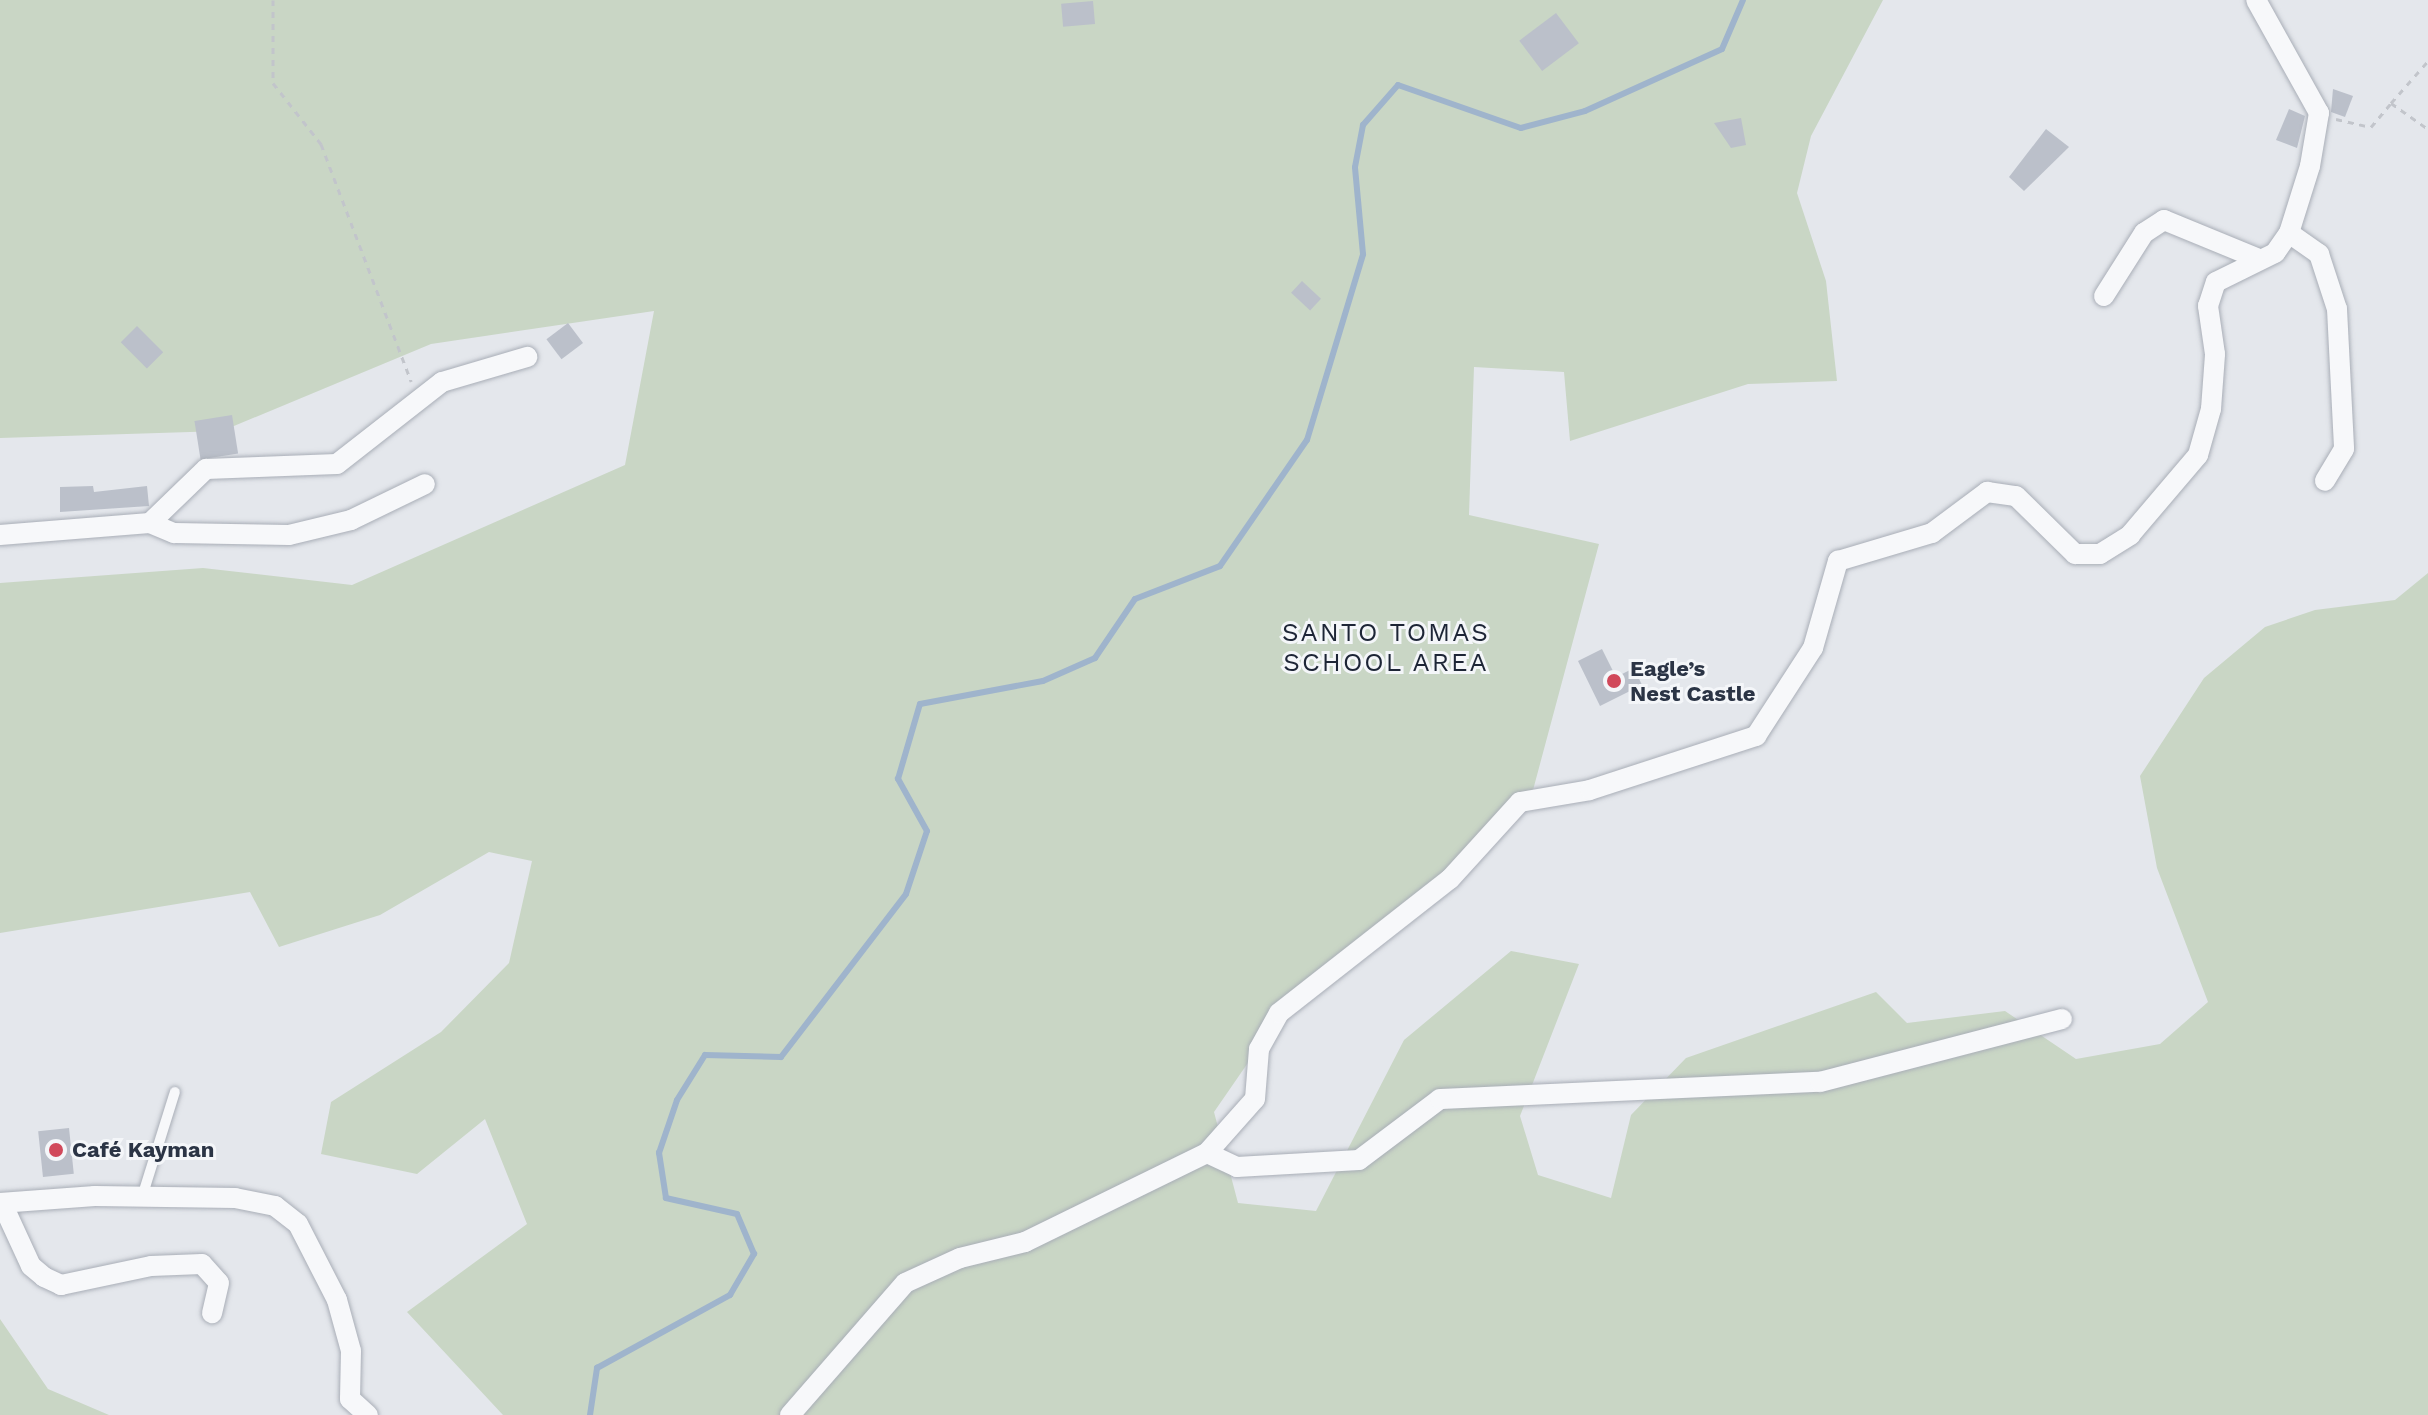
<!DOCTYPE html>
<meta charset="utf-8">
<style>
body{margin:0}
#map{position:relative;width:2428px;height:1415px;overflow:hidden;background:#e4e7ec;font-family:"Work Sans",sans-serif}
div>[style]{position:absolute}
.green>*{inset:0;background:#c9d6c5}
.stream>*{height:6px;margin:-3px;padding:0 3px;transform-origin:3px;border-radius:3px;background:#9fb4cc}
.building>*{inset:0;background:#bbc0ca;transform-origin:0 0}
.path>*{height:3px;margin-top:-1.5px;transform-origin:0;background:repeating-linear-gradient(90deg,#c2c5cb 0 6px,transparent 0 12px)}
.roads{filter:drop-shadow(0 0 2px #a9aeb7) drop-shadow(0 0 2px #a9aeb7)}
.lane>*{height:10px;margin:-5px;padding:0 5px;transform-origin:5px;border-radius:5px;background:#f7f8fa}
.street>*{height:20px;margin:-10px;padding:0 10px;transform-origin:10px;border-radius:10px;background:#f7f8fa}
.dots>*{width:22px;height:22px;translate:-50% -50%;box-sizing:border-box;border:4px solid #f4f6f9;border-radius:50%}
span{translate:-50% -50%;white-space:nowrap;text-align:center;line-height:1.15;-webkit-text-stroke:6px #f4f6f9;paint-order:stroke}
.poi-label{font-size:22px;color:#2b3445;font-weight:700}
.left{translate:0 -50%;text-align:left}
.quarter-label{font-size:26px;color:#1d2536;letter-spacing:2px}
</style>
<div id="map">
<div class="green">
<i style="clip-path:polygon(0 0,1883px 0,1811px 136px,1797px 193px,1826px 281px,1837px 381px,1748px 384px,1570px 441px,1564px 372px,1474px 367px,1469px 515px,1599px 544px,1529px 805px,1274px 1025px,1214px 1112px,1238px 1203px,1316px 1211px,1404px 1040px,1511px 951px,1579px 964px,1520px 1116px,1538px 1175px,1611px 1198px,1631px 1115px,1686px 1058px,1876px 992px,1907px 1023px,2005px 1011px,2076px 1059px,2160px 1044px,2208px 1002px,2157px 868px,2140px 776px,2204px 678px,2265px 627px,2315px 610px,2395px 600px,2428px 573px,2428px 1415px,503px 1415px,407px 1312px,527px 1224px,485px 1119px,417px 1174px,321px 1154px,331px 1102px,441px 1032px,509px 963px,532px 861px,489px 852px,380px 915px,279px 947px,250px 892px,0 933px,0 583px,203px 568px,352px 585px,625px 465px,654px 311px,431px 344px,222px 431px,0 438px)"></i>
<i style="clip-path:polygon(0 1319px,48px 1389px,109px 1415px,0 1415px)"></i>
</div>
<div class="stream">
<i style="left:590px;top:1415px;width:48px;rotate:-81.5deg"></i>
<i style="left:597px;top:1368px;width:152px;rotate:-28.8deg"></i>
<i style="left:730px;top:1295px;width:48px;rotate:-59.7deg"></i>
<i style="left:754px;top:1254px;width:43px;rotate:-113deg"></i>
<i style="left:737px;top:1214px;width:73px;rotate:-167.3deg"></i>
<i style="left:666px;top:1198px;width:46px;rotate:-98.8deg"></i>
<i style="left:659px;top:1153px;width:56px;rotate:-71.2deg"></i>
<i style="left:677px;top:1100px;width:53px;rotate:-58.1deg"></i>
<i style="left:705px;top:1055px;width:76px;rotate:1.5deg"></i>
<i style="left:781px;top:1057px;width:205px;rotate:-52.5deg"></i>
<i style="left:906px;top:894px;width:66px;rotate:-71.6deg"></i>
<i style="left:927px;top:831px;width:60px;rotate:-119.1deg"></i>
<i style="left:898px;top:779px;width:78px;rotate:-73.7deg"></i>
<i style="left:920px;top:704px;width:125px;rotate:-10.6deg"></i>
<i style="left:1043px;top:681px;width:57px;rotate:-23.9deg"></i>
<i style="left:1095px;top:658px;width:71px;rotate:-55.9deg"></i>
<i style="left:1135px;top:599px;width:91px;rotate:-21.2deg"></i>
<i style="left:1220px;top:566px;width:153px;rotate:-55.4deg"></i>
<i style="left:1307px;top:440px;width:194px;rotate:-73.2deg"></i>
<i style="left:1363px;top:254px;width:87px;rotate:-95.3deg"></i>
<i style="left:1355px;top:167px;width:43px;rotate:-79.2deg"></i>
<i style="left:1363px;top:125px;width:53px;rotate:-48.8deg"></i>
<i style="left:1398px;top:85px;width:130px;rotate:19.3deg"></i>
<i style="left:1521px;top:128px;width:66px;rotate:-14.9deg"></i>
<i style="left:1585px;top:111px;width:150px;rotate:-24.3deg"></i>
<i style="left:1722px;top:49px;width:53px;rotate:-66.8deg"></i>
</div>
<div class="building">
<i style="left:1093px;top:1px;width:23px;height:32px;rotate:85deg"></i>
<i style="left:1556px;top:13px;width:38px;height:46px;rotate:53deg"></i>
<i style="clip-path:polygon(2333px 89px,2353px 96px,2345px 117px,2331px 112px)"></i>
<i style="clip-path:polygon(2289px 109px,2305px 116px,2297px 148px,2276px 140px)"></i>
<i style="clip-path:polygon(1741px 118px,1746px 145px,1731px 148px,1714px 123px)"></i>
<i style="clip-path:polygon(2046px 129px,2069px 147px,2024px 191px,2009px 177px)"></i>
<i style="left:1302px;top:281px;width:26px;height:16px;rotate:43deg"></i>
<i style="left:568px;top:323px;width:25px;height:27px;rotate:53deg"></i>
<i style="left:137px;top:326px;width:37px;height:23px;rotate:45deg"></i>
<i style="left:232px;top:415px;width:39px;height:38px;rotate:81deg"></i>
<i style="clip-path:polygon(93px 486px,94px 492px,147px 486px,149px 506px,60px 512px,60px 487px)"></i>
<i style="clip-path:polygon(1602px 649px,1616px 677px,1634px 668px,1642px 685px,1600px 706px,1578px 661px)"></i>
<i style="left:69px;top:1128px;width:46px;height:31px;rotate:84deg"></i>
</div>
<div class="path">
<i style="left:273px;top:0;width:83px;rotate:90deg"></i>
<i style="left:273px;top:83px;width:78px;rotate:51.8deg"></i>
<i style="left:321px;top:144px;width:254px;rotate:69.2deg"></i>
<i style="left:2391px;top:103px;width:56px;rotate:-48.6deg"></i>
<i style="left:2336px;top:119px;width:36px;rotate:13deg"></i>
<i style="left:2371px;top:127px;width:31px;rotate:-50deg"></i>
<i style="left:2391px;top:103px;width:45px;rotate:35.1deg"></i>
</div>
<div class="roads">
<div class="lane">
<i style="left:142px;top:1197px;width:110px;rotate:-72.6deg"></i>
</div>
<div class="street">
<i style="left:2289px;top:233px;width:37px;rotate:35deg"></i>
<i style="left:2319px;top:254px;width:58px;rotate:71.9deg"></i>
<i style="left:2337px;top:309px;width:140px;rotate:87.1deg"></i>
<i style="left:2344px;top:449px;width:37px;rotate:121deg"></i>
<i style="left:2104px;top:296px;width:75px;rotate:-57.6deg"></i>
<i style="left:2144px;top:233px;width:24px;rotate:-33deg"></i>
<i style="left:2164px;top:220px;width:100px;rotate:22.4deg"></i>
<i style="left:150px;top:523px;width:26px;rotate:23deg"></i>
<i style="left:174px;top:533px;width:115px;rotate:1deg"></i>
<i style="left:289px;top:535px;width:64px;rotate:-13.6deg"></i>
<i style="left:351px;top:520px;width:82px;rotate:-25.9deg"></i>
<i style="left:0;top:535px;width:150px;rotate:-4.6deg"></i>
<i style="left:150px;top:523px;width:78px;rotate:-44deg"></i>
<i style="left:206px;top:469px;width:131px;rotate:-2.2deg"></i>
<i style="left:337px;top:464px;width:133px;rotate:-38deg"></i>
<i style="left:442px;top:382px;width:89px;rotate:-16.4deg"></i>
<i style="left:1207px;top:1153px;width:33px;rotate:25deg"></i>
<i style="left:1237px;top:1167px;width:122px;rotate:-3.3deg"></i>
<i style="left:1359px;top:1160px;width:101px;rotate:-37deg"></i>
<i style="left:1440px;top:1099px;width:380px;rotate:-2.6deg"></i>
<i style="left:1820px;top:1082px;width:250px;rotate:-14.6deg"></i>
<i style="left:0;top:1203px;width:95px;rotate:-4.2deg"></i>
<i style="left:95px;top:1196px;width:140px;rotate:0.8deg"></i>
<i style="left:235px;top:1198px;width:41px;rotate:11.3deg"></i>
<i style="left:275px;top:1206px;width:29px;rotate:38deg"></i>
<i style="left:298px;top:1224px;width:85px;rotate:62.8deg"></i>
<i style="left:337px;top:1300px;width:53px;rotate:74.6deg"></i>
<i style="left:351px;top:1351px;width:48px;rotate:91.2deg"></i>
<i style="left:350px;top:1399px;width:24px;rotate:42deg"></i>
<i style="left:2px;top:1203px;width:69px;rotate:65.3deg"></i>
<i style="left:31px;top:1266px;width:17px;rotate:40deg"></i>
<i style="left:44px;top:1277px;width:19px;rotate:25deg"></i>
<i style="left:61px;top:1285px;width:92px;rotate:-11.9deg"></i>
<i style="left:151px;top:1266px;width:51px;rotate:-2.2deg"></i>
<i style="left:202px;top:1264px;width:25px;rotate:48deg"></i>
<i style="left:219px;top:1283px;width:31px;rotate:103deg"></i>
<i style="left:790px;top:1415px;width:175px;rotate:-48.9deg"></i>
<i style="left:905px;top:1283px;width:60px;rotate:-24.4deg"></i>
<i style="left:960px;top:1258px;width:67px;rotate:-13.8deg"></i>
<i style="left:1025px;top:1242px;width:203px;rotate:-26.1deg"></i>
<i style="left:1207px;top:1153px;width:72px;rotate:-48.4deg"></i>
<i style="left:1255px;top:1099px;width:50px;rotate:-85.4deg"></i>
<i style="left:1259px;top:1049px;width:41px;rotate:-60.9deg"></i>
<i style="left:1279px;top:1013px;width:217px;rotate:-38.1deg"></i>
<i style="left:1450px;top:879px;width:104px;rotate:-47.7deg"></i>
<i style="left:1520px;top:802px;width:71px;rotate:-9.7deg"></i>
<i style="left:1590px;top:790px;width:175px;rotate:-18deg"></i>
<i style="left:1756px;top:736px;width:105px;rotate:-57.1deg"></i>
<i style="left:1813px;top:648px;width:91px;rotate:-74deg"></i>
<i style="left:1838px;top:561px;width:98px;rotate:-16.6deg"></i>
<i style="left:1932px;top:533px;width:69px;rotate:-36.7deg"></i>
<i style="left:1987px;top:492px;width:29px;rotate:8deg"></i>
<i style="left:2016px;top:496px;width:83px;rotate:44.5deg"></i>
<i style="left:2075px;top:554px;width:25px"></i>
<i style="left:2100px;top:554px;width:36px;rotate:-32deg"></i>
<i style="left:2130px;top:535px;width:105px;rotate:-49.6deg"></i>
<i style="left:2198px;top:455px;width:48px;rotate:-74.2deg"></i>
<i style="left:2211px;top:409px;width:55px;rotate:-85.8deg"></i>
<i style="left:2215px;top:354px;width:49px;rotate:-98.3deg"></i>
<i style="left:2208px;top:306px;width:25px;rotate:-72deg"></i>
<i style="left:2216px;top:282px;width:66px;rotate:-26.2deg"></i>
<i style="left:2275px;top:253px;width:24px;rotate:-55deg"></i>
<i style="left:2289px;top:233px;width:70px;rotate:-72.6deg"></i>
<i style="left:2310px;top:166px;width:54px;rotate:-80.4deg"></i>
<i style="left:2319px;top:113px;width:129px;rotate:-119.1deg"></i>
</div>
</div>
<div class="dots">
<i style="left:1614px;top:681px;background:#d1495b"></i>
<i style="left:56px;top:1150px;background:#d1495b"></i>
</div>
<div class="poi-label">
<span class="left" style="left:1630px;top:681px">Eagle’s<br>Nest Castle</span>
<span class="left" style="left:72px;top:1150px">Café Kayman</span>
</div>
<div class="quarter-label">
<span style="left:1386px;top:648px">SANTO TOMAS<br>SCHOOL AREA</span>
</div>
</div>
